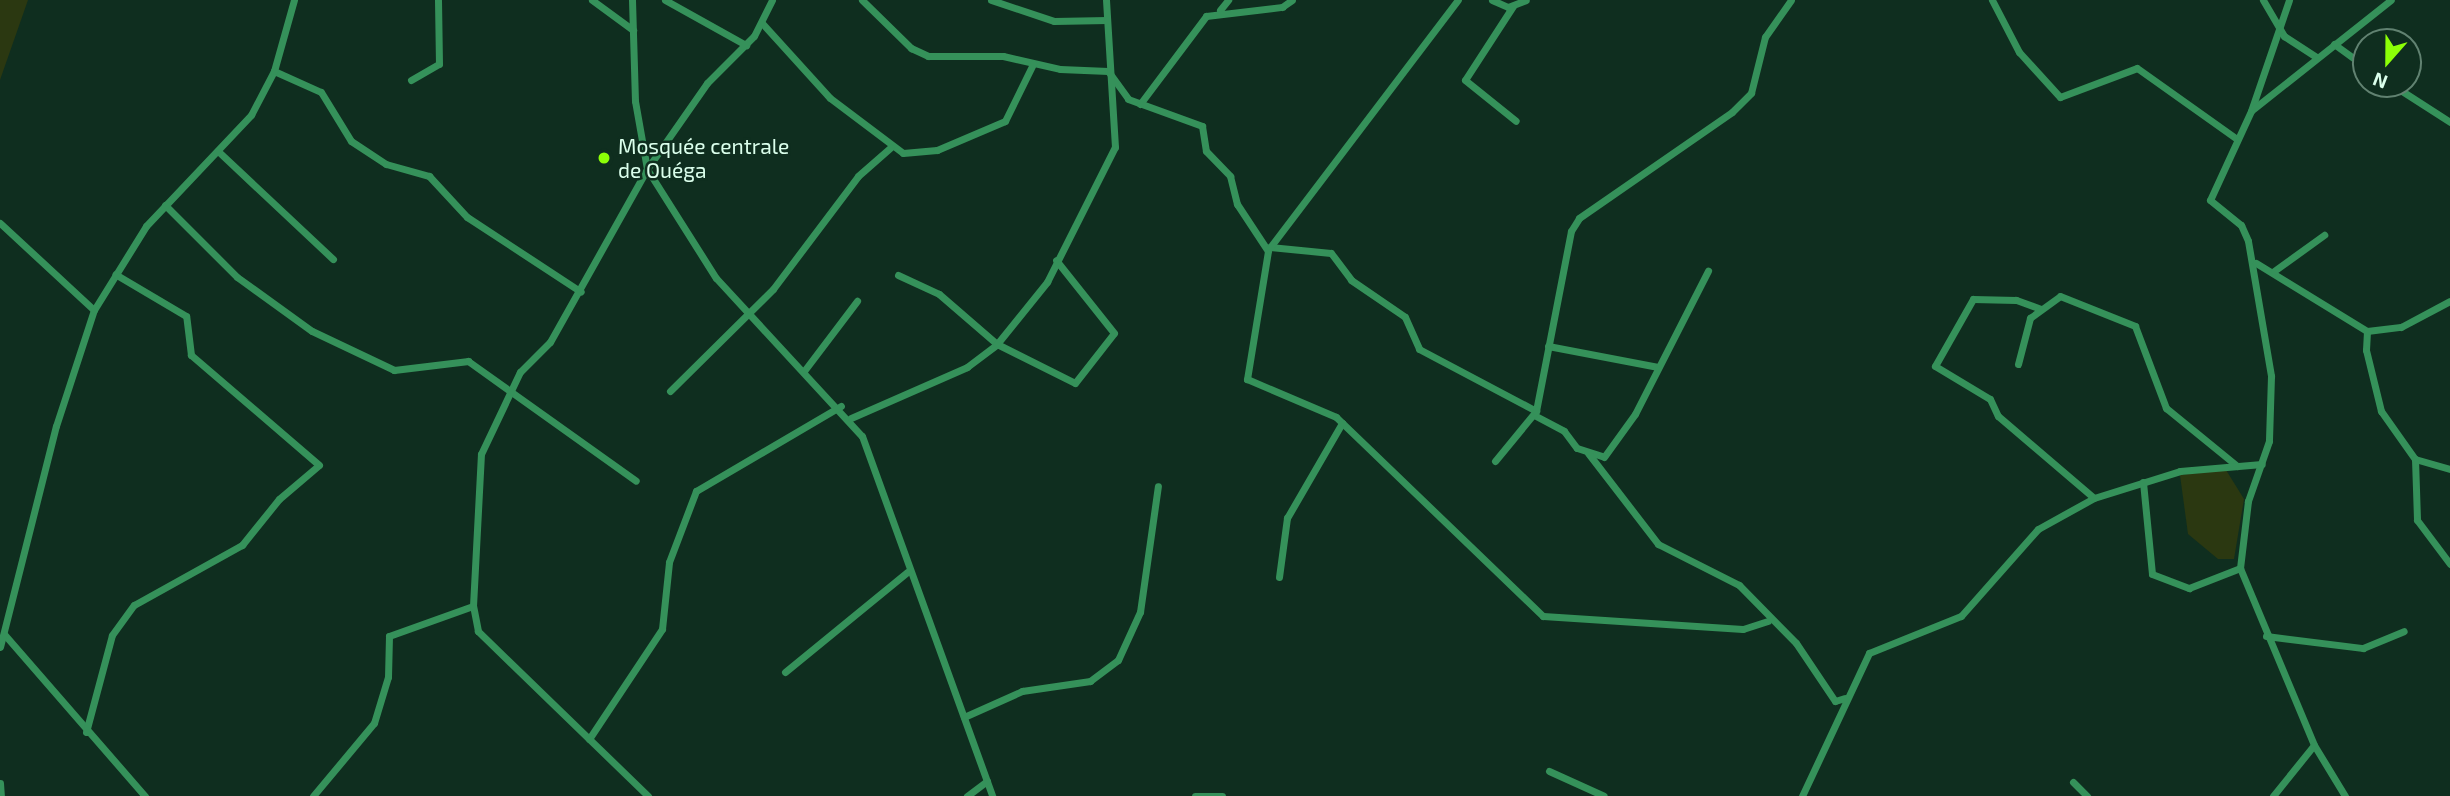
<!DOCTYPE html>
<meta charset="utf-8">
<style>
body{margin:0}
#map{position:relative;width:2450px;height:796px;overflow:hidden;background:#0f2e1f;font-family:"Exo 2",sans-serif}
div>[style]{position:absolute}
.green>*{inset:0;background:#2b3811}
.minor>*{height:7px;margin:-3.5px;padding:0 3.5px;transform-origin:3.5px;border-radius:3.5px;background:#35915a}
.dots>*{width:19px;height:19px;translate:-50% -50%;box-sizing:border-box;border:4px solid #0f2e1f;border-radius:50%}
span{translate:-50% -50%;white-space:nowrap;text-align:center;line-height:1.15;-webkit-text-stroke:5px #0f2e1f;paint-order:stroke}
.poi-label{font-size:21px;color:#dbffec}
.left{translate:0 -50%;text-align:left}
.north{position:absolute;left:2352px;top:28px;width:70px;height:70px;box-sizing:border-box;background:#0f2e1f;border:2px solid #618271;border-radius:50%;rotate:201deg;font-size:19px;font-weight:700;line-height:28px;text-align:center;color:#dbffec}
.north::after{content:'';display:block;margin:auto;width:24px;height:32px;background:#8cff07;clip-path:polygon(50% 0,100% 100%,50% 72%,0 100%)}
</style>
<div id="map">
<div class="green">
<i style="clip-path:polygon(0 0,28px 0,0 80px)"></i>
<i style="clip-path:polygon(2226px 470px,2244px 499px,2234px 559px,2218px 559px,2188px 534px,2180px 475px)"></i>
</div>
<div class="minor">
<i style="left:592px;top:0;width:51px;rotate:36.2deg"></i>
<i style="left:632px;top:0;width:101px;rotate:88.3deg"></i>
<i style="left:635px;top:101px;width:69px;rotate:80deg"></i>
<i style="left:647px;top:169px;width:129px;rotate:57.7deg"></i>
<i style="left:716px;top:278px;width:215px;rotate:47.3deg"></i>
<i style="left:862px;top:436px;width:383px;rotate:70.1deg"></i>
<i style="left:665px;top:0;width:93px;rotate:29.1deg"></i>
<i style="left:862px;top:0;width:69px;rotate:44.4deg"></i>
<i style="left:911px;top:48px;width:19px;rotate:25deg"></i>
<i style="left:928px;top:56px;width:75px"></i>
<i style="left:1003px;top:56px;width:58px;rotate:12.8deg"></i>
<i style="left:1060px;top:69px;width:48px;rotate:2.4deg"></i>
<i style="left:991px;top:0;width:66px;rotate:18.4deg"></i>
<i style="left:1054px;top:21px;width:53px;rotate:-1.1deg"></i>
<i style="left:1492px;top:0;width:17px;rotate:24deg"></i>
<i style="left:1508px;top:7px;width:19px;rotate:-21deg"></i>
<i style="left:1992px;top:0;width:59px;rotate:62.6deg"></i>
<i style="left:2019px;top:52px;width:61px;rotate:47.7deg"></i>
<i style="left:2060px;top:97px;width:82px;rotate:-20.6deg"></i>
<i style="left:2137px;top:68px;width:123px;rotate:35.4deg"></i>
<i style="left:2263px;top:0;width:42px;rotate:59.7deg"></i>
<i style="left:2284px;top:36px;width:38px;rotate:33deg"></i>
<i style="left:2289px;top:0;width:117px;rotate:108.9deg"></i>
<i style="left:2251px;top:111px;width:98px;rotate:114.7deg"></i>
<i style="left:2210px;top:200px;width:40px;rotate:39deg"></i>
<i style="left:2241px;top:225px;width:17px;rotate:66deg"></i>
<i style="left:2248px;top:241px;width:137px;rotate:80.3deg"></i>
<i style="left:2271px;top:376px;width:65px;rotate:91.8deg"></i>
<i style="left:2269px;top:441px;width:64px;rotate:109.3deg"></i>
<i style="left:2248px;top:501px;width:67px;rotate:96.8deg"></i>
<i style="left:2240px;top:568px;width:192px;rotate:67.3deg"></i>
<i style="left:2314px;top:745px;width:60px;rotate:58.7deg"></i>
<i style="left:1513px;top:6px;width:88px;rotate:123deg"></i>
<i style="left:1465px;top:80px;width:65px;rotate:38.8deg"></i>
<i style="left:1220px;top:10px;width:13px;rotate:-51deg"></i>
<i style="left:762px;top:23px;width:101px;rotate:47.8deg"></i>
<i style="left:830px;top:98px;width:91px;rotate:37deg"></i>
<i style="left:903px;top:153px;width:34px;rotate:-5deg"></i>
<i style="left:937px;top:150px;width:74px;rotate:-23.1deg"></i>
<i style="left:1005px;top:121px;width:64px;rotate:-63.8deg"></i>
<i style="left:2334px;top:44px;width:39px;rotate:36deg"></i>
<i style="left:274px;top:71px;width:51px;rotate:24.1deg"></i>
<i style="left:321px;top:92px;width:57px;rotate:58.5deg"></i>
<i style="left:351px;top:141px;width:42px;rotate:33.3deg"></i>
<i style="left:386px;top:164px;width:45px;rotate:15.6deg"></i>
<i style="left:429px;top:176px;width:56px;rotate:47.2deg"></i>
<i style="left:467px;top:217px;width:136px;rotate:33.3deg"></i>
<i style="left:1108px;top:71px;width:34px;rotate:54deg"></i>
<i style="left:1128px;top:99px;width:79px;rotate:20deg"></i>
<i style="left:1202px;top:126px;width:25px;rotate:81deg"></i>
<i style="left:1206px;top:151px;width:35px;rotate:46deg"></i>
<i style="left:1230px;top:176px;width:29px;rotate:76deg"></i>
<i style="left:1237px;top:204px;width:56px;rotate:56.6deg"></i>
<i style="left:1268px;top:251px;width:130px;rotate:99.3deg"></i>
<i style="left:1247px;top:379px;width:97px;rotate:23.1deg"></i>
<i style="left:1336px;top:417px;width:287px;rotate:43.9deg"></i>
<i style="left:1543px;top:616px;width:200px;rotate:3.7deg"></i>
<i style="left:1743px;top:629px;width:26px;rotate:-18deg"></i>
<i style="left:411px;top:80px;width:32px;rotate:-30deg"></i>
<i style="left:439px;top:64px;width:64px;rotate:-90.9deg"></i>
<i style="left:2391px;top:84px;width:70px;rotate:32.8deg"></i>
<i style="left:1140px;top:104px;width:110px;rotate:-53.1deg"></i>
<i style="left:1206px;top:16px;width:77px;rotate:-6.8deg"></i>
<i style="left:1282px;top:7px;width:12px;rotate:-35deg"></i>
<i style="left:2252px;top:110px;width:177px;rotate:-38.4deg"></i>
<i style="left:220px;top:153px;width:155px;rotate:43.2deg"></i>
<i style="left:165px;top:205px;width:102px;rotate:45deg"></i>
<i style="left:237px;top:277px;width:92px;rotate:35.8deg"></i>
<i style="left:312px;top:331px;width:91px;rotate:25.4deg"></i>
<i style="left:394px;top:370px;width:75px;rotate:-6.9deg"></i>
<i style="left:468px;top:361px;width:206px;rotate:35.5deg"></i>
<i style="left:0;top:223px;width:128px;rotate:42.8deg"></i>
<i style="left:1270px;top:247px;width:61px;rotate:5.6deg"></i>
<i style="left:1331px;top:253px;width:34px;rotate:53deg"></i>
<i style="left:1351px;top:280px;width:65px;rotate:34.4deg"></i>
<i style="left:1405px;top:317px;width:35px;rotate:66deg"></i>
<i style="left:1419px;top:349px;width:132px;rotate:27.9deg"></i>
<i style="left:1268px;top:250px;width:314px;rotate:-52.8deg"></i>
<i style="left:2256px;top:263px;width:130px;rotate:31.5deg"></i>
<i style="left:2367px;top:331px;width:19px;rotate:93deg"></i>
<i style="left:2366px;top:350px;width:63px;rotate:76.2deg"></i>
<i style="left:2381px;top:411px;width:59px;rotate:54.7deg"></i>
<i style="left:2415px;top:459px;width:36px;rotate:16deg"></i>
<i style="left:2274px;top:271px;width:62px;rotate:-35.8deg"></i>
<i style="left:898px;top:275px;width:45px;rotate:24.9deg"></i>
<i style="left:939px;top:294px;width:77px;rotate:40.8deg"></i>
<i style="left:997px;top:344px;width:87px;rotate:26.6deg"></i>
<i style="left:1075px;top:383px;width:63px;rotate:-52deg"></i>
<i style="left:1114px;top:333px;width:93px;rotate:-128.5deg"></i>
<i style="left:2041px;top:309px;width:27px;rotate:-160deg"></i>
<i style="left:2016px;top:300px;width:43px;rotate:-178.7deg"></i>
<i style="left:1973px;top:299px;width:77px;rotate:119.6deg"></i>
<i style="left:1935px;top:366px;width:64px;rotate:31deg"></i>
<i style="left:1990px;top:399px;width:19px;rotate:65deg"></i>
<i style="left:1998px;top:416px;width:126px;rotate:40.5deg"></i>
<i style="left:2367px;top:331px;width:34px;rotate:-7deg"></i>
<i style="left:2401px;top:327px;width:55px;rotate:-28deg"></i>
<i style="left:1548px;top:346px;width:112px;rotate:10.8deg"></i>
<i style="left:2018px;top:364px;width:48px;rotate:-75.4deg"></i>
<i style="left:2030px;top:318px;width:37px;rotate:-36deg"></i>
<i style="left:2060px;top:296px;width:81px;rotate:21.8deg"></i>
<i style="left:2135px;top:326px;width:88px;rotate:69.3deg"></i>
<i style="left:2166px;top:408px;width:92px;rotate:39.2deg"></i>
<i style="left:804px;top:371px;width:88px;rotate:-52.9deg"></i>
<i style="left:670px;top:391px;width:145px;rotate:-44.7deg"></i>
<i style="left:773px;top:289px;width:141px;rotate:-53deg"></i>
<i style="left:858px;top:176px;width:43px;rotate:-41.2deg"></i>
<i style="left:1534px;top:415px;width:34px;rotate:28deg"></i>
<i style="left:1564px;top:431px;width:21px;rotate:53deg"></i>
<i style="left:1577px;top:448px;width:28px;rotate:18deg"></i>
<i style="left:1604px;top:457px;width:53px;rotate:-54.2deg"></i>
<i style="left:1635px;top:414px;width:161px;rotate:-63deg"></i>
<i style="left:851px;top:418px;width:127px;rotate:-23.7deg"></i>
<i style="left:967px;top:367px;width:38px;rotate:-37deg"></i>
<i style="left:997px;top:344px;width:80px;rotate:-51.1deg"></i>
<i style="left:1047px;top:282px;width:151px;rotate:-63.3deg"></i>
<i style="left:1115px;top:147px;width:147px;rotate:-93.5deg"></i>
<i style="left:1588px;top:453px;width:115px;rotate:52.4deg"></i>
<i style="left:1658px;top:544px;width:91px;rotate:26.8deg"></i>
<i style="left:1739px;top:585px;width:81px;rotate:45.5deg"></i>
<i style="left:1796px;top:643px;width:70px;rotate:56.1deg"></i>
<i style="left:1835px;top:701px;width:10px;rotate:-17deg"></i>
<i style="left:2415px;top:459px;width:61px;rotate:88.1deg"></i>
<i style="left:2417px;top:520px;width:55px;rotate:53.1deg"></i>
<i style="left:1495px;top:461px;width:65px;rotate:-50.6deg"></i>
<i style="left:1536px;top:411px;width:183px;rotate:-79deg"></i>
<i style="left:1571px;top:231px;width:15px;rotate:-58deg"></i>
<i style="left:1579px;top:218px;width:186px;rotate:-34.7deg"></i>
<i style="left:1732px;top:112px;width:27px;rotate:-45deg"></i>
<i style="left:1751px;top:93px;width:58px;rotate:-76deg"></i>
<i style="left:1765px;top:37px;width:45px;rotate:-54.9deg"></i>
<i style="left:2143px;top:482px;width:92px;rotate:84.4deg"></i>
<i style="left:2152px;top:574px;width:40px;rotate:21deg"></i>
<i style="left:2189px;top:588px;width:55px;rotate:-21.4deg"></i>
<i style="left:1279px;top:577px;width:60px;rotate:-82.3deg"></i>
<i style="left:1287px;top:518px;width:110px;rotate:-59.9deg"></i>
<i style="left:4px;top:634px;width:215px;rotate:49deg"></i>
<i style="left:2266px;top:636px;width:98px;rotate:7.1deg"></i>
<i style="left:2363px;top:648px;width:44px;rotate:-22.5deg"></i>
<i style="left:0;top:647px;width:228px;rotate:-75.8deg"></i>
<i style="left:56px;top:426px;width:122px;rotate:-71.9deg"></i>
<i style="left:94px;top:310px;width:99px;rotate:-58.2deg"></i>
<i style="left:146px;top:226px;width:153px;rotate:-46.6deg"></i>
<i style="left:251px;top:115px;width:50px;rotate:-62.4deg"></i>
<i style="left:274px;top:71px;width:74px;rotate:-74.3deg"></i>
<i style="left:785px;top:672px;width:158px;rotate:-39.3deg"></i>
<i style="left:964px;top:717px;width:64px;rotate:-24.1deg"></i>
<i style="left:1022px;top:691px;width:69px;rotate:-8.4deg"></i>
<i style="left:1090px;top:681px;width:35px;rotate:-37deg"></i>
<i style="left:1118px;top:660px;width:53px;rotate:-65.4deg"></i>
<i style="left:1140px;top:612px;width:127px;rotate:-81.9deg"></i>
<i style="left:86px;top:732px;width:100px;rotate:-75deg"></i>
<i style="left:112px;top:635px;width:37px;rotate:-54deg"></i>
<i style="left:134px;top:605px;width:124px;rotate:-29.1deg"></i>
<i style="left:242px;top:545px;width:59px;rotate:-51.2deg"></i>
<i style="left:279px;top:499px;width:52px;rotate:-40.4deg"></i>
<i style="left:319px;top:465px;width:169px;rotate:-139.3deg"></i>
<i style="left:191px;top:355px;width:39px;rotate:-97deg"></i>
<i style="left:186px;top:316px;width:82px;rotate:-149.4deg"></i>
<i style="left:589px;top:739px;width:132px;rotate:-56.4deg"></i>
<i style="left:662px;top:629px;width:67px;rotate:-84deg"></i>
<i style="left:669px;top:562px;width:76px;rotate:-69.2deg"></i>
<i style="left:696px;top:491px;width:168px;rotate:-30.4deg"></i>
<i style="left:1549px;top:771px;width:60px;rotate:24.4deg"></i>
<i style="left:2073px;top:782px;width:20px;rotate:45deg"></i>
<i style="left:0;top:783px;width:13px;rotate:86deg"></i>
<i style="left:313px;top:796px;width:95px;rotate:-50.1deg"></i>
<i style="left:374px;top:723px;width:48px;rotate:-73.1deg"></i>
<i style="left:388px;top:677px;width:41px;rotate:-88.6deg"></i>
<i style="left:389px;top:636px;width:89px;rotate:-19.7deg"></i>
<i style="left:648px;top:796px;width:237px;rotate:-135.9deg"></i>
<i style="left:478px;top:631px;width:25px;rotate:-101deg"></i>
<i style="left:473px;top:606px;width:152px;rotate:-87deg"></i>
<i style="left:481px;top:454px;width:91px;rotate:-64.6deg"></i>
<i style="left:520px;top:372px;width:42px;rotate:-45deg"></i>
<i style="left:550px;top:342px;width:198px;rotate:-60.7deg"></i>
<i style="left:647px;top:169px;width:105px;rotate:-55.1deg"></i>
<i style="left:707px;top:83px;width:66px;rotate:-45deg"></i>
<i style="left:754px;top:36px;width:40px;rotate:-63.4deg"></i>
<i style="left:967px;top:796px;width:25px;rotate:-37deg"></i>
<i style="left:1195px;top:796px;width:27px"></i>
<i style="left:1802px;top:796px;width:158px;rotate:-64.9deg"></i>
<i style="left:1869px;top:653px;width:99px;rotate:-21.9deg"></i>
<i style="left:1961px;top:616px;width:116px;rotate:-48.5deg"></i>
<i style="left:2038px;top:529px;width:64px;rotate:-29deg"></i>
<i style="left:2094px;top:498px;width:90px;rotate:-17.4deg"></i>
<i style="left:2180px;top:471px;width:82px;rotate:-4.9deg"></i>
<i style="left:2273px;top:796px;width:65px;rotate:-51.2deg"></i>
</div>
<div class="dots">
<i style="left:604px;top:158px;background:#8cff07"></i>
</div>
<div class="poi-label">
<span class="left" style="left:618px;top:158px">Mosquée centrale<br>de Ouéga</span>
</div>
<div class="north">N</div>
</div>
